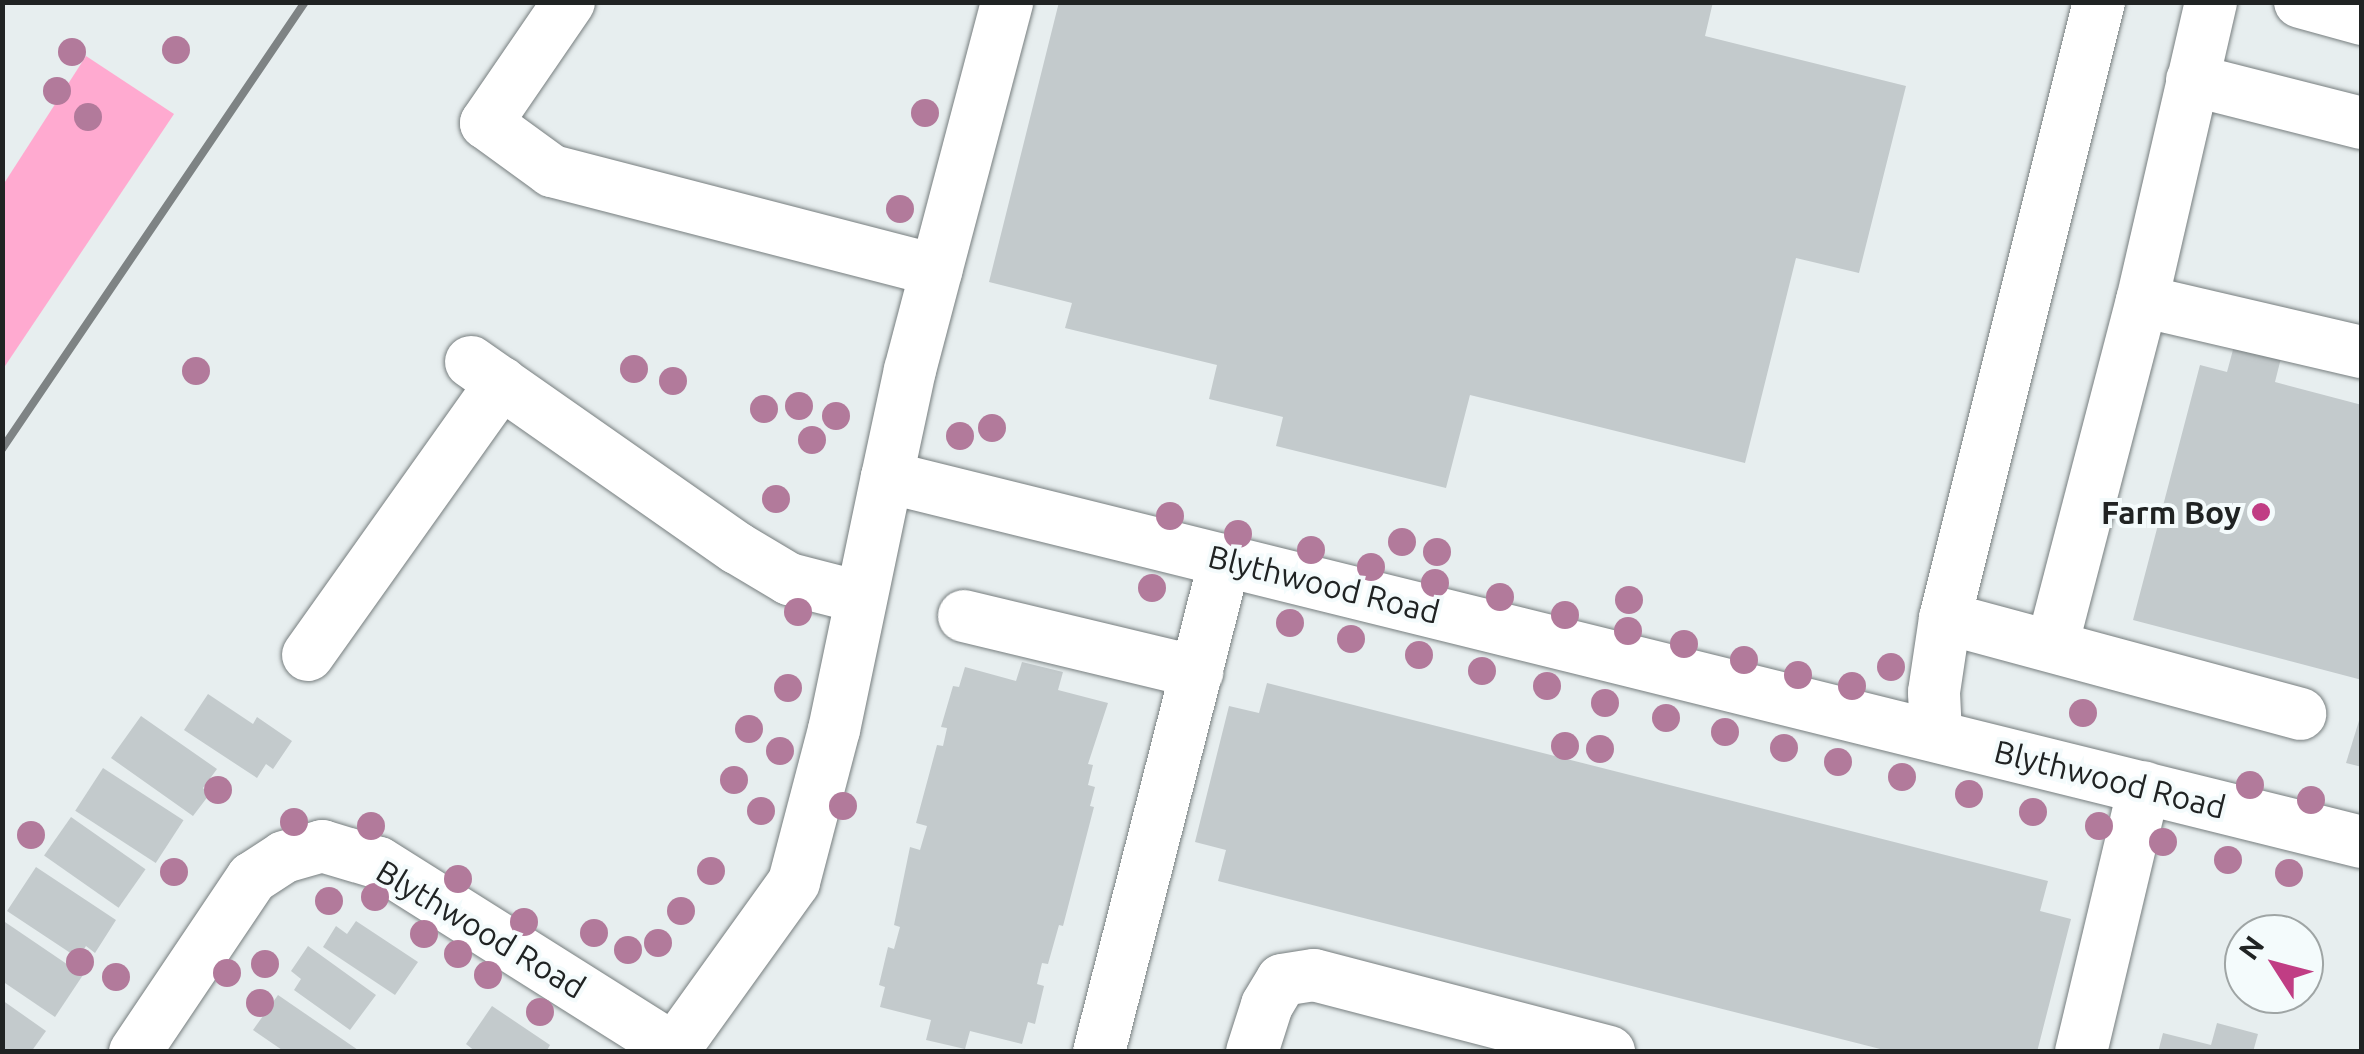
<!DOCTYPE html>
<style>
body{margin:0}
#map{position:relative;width:2364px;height:1054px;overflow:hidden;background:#e7eeef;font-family:Ubuntu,sans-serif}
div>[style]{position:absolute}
.green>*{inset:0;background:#ffaad0}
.building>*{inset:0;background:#c3cacc;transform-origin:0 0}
.roads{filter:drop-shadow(0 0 2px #777e7f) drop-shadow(0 0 2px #777e7f)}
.minor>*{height:52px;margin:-26px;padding:0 26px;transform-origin:26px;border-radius:26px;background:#fff}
.rail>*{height:8px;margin:-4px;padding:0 4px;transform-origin:4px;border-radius:4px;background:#7e8384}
.trees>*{width:28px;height:28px;margin:-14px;border-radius:50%;background:#b27a9b}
.dots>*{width:28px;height:28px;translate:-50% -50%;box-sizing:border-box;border:5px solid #f4fbfc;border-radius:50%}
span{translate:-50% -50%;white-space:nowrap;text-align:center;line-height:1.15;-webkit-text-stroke:8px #f4fbfc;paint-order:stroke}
.poi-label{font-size:32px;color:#202323;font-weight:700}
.right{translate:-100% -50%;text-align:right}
.street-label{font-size:32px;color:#202323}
.frame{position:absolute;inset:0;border:5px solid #202323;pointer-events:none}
.north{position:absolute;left:2224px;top:914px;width:100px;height:100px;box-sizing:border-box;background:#f4fbfc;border:2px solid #9fa5a5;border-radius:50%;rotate:306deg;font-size:28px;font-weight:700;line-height:40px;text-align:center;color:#202323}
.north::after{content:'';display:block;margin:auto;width:35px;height:45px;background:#c03d84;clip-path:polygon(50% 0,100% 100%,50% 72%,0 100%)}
</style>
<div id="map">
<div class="green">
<i style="clip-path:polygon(86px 56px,174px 114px,3px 369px,3px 185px)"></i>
</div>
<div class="building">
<i style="clip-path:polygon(1059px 2px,1713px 2px,1705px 36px,1906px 86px,1859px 273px,1796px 258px,1745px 463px,1470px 395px,1446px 488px,1276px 446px,1283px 417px,1209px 399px,1217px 365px,1065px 328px,1072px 303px,989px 282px)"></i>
<i style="clip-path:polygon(2234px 346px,2281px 358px,2275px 382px,2362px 405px,2362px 680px,2133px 620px,2200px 365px,2227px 372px)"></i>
<i style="clip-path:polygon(1022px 662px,1063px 672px,1058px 690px,1108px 703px,1088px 764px,1093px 765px,1088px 785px,1095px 787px,1090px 806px,1094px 807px,1063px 926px,1059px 925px,1048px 964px,1042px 963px,1037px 984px,1044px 986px,1035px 1024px,1028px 1022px,1022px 1044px,970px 1031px,965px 1049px,926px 1040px,931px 1020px,880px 1007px,885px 987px,879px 985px,888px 947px,894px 949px,900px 927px,894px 925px,910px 847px,920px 850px,927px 826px,916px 823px,937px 745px,943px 746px,947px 728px,941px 727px,953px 686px,959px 687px,965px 667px,1016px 681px)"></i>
<i style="clip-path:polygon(1267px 683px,2048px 881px,2040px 911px,2071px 919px,2037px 1052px,1892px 1052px,1218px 881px,1226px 850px,1195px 842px,1229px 706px,1259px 713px)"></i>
<i style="clip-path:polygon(208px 694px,253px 724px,257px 717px,292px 741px,273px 769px,266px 764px,257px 778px,184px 730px)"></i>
<i style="clip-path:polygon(2362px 711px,2362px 767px,2346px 763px)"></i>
<i style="clip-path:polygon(141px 716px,217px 769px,203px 788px,209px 795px,193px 816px,111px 758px)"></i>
<i style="left:103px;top:768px;width:96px;height:51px;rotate:33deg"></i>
<i style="left:71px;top:817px;width:91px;height:47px;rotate:35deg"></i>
<i style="clip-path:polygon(36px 867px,116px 920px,95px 953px,86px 946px,78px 958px,7px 911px)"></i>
<i style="clip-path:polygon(2px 920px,83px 975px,55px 1017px,2px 981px)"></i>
<i style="clip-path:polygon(356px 921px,418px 962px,395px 995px,323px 947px,336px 926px,347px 934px)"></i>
<i style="clip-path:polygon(308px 946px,376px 995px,350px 1030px,294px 990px,301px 979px,291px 971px)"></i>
<i style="clip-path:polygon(278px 995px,361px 1052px,285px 1052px,253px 1030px)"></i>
<i style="clip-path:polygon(2px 1000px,46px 1031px,31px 1052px,2px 1052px)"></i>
<i style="clip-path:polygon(492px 1006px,550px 1045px,546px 1052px,476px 1052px,466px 1044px)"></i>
<i style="clip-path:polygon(2217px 1023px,2258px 1034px,2253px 1052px,2158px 1052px,2163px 1033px,2211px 1045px)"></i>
</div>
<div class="roads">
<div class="minor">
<i style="left:569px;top:2px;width:147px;rotate:124.4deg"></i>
<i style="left:486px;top:123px;width:82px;rotate:36deg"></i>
<i style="left:552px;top:171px;width:397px;rotate:14.5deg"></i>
<i style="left:2300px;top:2px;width:64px;rotate:15.3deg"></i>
<i style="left:2192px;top:80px;width:175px;rotate:14.2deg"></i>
<i style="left:2142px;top:301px;width:226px;rotate:13.1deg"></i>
<i style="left:471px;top:362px;width:325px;rotate:35deg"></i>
<i style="left:737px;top:548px;width:61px;rotate:30.8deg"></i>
<i style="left:789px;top:579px;width:72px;rotate:14.4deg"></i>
<i style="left:887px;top:477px;width:109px;rotate:-77.9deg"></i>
<i style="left:910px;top:370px;width:381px;rotate:-75.2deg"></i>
<i style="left:964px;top:616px;width:240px;rotate:13.5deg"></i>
<i style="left:1945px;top:618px;width:368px;rotate:15.1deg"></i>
<i style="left:2052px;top:646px;width:357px;rotate:-75.4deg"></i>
<i style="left:2142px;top:301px;width:307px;rotate:-77deg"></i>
<i style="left:308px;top:655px;width:334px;rotate:-54.6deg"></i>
<i style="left:1936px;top:735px;width:43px;rotate:-92.7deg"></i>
<i style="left:1934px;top:692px;width:75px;rotate:-81.5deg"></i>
<i style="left:1945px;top:618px;width:635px;rotate:-75.96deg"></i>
<i style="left:135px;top:1052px;width:210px;rotate:-56.1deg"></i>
<i style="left:252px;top:878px;width:38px;rotate:-33deg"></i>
<i style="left:284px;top:857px;width:40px;rotate:-16deg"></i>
<i style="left:322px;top:846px;width:59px;rotate:16.6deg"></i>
<i style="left:379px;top:863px;width:355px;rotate:32.2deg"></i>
<i style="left:672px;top:1052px;width:209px;rotate:-54.3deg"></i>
<i style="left:794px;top:882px;width:157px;rotate:-75.3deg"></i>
<i style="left:834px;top:730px;width:258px;rotate:-78.2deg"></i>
<i style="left:887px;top:477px;width:1519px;rotate:13.9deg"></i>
<i style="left:1099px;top:1052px;width:508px;rotate:-75.64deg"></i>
<i style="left:1252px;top:1052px;width:49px;rotate:-72.3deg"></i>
<i style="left:1267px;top:1005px;width:29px;rotate:-59deg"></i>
<i style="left:1282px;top:980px;width:32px;rotate:-9deg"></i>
<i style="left:1314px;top:975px;width:305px;rotate:14.6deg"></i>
<i style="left:2081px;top:1052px;width:272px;rotate:-76.6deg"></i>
</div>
</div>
<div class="rail">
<i style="left:2px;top:449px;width:540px;rotate:-55.87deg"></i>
</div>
<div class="trees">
<i style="left:176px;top:50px"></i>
<i style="left:72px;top:52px"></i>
<i style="left:57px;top:91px"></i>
<i style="left:925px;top:113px"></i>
<i style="left:88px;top:117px"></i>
<i style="left:900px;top:209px"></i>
<i style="left:634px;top:369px"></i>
<i style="left:196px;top:371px"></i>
<i style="left:673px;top:381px"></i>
<i style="left:799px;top:406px"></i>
<i style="left:764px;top:409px"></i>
<i style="left:836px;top:416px"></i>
<i style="left:992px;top:428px"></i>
<i style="left:960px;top:436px"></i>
<i style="left:812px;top:440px"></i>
<i style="left:776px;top:499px"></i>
<i style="left:1170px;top:516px"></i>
<i style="left:1238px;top:534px"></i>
<i style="left:1402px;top:542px"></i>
<i style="left:1311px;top:550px"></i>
<i style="left:1437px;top:552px"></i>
<i style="left:1371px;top:567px"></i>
<i style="left:1435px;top:583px"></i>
<i style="left:1152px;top:588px"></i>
<i style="left:1500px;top:597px"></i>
<i style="left:1629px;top:600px"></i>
<i style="left:798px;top:612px"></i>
<i style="left:1565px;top:615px"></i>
<i style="left:1290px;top:623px"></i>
<i style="left:1628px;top:631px"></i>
<i style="left:1351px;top:639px"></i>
<i style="left:1684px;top:644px"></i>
<i style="left:1419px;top:655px"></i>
<i style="left:1744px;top:660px"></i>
<i style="left:1891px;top:667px"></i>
<i style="left:1482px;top:671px"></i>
<i style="left:1798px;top:675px"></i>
<i style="left:1547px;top:686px"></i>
<i style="left:1852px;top:686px"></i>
<i style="left:788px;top:688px"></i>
<i style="left:1605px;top:703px"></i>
<i style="left:2083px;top:713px"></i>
<i style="left:1666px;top:718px"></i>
<i style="left:749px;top:729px"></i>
<i style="left:1725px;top:732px"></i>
<i style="left:1565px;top:746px"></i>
<i style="left:1784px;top:748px"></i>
<i style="left:1600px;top:749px"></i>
<i style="left:780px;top:751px"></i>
<i style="left:1838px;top:762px"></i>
<i style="left:1902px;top:777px"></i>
<i style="left:734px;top:780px"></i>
<i style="left:2250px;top:785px"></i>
<i style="left:218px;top:790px"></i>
<i style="left:1969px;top:794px"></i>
<i style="left:2311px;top:800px"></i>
<i style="left:843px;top:806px"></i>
<i style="left:761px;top:811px"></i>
<i style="left:2033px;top:812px"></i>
<i style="left:294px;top:822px"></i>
<i style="left:371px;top:826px"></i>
<i style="left:2099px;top:826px"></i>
<i style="left:31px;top:835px"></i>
<i style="left:2163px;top:842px"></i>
<i style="left:2228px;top:860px"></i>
<i style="left:711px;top:871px"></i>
<i style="left:174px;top:872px"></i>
<i style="left:2289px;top:873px"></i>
<i style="left:458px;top:879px"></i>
<i style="left:375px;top:897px"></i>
<i style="left:329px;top:901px"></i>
<i style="left:681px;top:911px"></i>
<i style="left:524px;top:922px"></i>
<i style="left:594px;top:933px"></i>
<i style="left:424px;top:934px"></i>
<i style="left:658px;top:943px"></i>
<i style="left:628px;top:950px"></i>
<i style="left:458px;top:954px"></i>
<i style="left:80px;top:962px"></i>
<i style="left:265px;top:964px"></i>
<i style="left:227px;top:973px"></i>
<i style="left:488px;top:975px"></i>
<i style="left:116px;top:977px"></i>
<i style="left:260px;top:1003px"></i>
<i style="left:540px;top:1012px"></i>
</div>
<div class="dots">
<i style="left:2261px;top:512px;background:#c03d84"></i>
</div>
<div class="poi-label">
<span class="right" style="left:2241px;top:512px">Farm Boy</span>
</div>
<div class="street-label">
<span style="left:1324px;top:584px;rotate:14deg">Blythwood Road</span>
<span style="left:2110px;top:779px;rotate:14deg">Blythwood Road</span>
<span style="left:481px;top:929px;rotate:31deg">Blythwood Road</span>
</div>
<div class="frame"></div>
<div class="north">N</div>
</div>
